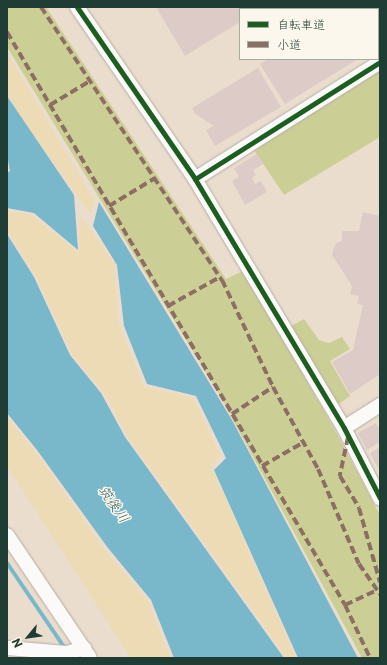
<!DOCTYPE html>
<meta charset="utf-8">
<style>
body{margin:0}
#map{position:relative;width:387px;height:665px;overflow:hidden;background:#eaddce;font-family:"Playpen Sans","Klee One",sans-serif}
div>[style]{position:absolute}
.green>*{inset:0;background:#cccf95}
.sand>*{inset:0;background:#ecdbb4}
.water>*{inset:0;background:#79b8ca}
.stream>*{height:4px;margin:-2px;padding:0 2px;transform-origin:2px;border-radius:2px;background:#79b8ca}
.building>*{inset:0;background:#ddcbc8}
.roads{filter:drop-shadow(0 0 1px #b4aea4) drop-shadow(0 0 1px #b4aea4)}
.minor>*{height:14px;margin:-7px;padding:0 7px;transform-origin:7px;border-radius:7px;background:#fcfaf8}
.quiet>*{height:4px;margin-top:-2px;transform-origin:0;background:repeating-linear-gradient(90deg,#8d6e63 0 8px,transparent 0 12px)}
.cycleway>*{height:5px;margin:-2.5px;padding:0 2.5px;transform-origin:2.5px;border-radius:2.5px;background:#1b5e20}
span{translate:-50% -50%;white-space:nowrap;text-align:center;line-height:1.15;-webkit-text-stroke:3px #fbf7ec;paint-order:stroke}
.water-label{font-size:14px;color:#2b5d60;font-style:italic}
.frame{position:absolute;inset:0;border:8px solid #1f3d34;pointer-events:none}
.legend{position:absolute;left:239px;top:8px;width:140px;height:52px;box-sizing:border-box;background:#fbf7ec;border:1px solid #a3ada2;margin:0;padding:5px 7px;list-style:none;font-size:12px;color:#1f3d34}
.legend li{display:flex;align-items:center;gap:8px;height:20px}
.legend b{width:20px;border:1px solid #a3ada2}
.north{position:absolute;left:8px;top:617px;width:40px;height:40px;-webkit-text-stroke:3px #fbf7ec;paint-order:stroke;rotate:241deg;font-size:11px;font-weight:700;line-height:16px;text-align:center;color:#1f3d34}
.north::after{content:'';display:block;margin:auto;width:14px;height:18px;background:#1f3d34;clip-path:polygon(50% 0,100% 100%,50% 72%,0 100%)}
</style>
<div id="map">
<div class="green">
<i style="clip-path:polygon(7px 7px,46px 7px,226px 279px,243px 271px,331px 423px,380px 515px,380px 658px,362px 658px,218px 392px,7px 47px)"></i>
<i style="clip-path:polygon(380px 65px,380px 137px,284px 195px,252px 147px)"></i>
<i style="clip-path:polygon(304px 319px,319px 340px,329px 343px,342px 337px,350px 349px,330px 361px,350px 396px,336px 406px,287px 328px)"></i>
</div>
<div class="sand">
<i style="clip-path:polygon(7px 53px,94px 200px,90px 214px,21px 117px,7px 93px)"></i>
<i style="clip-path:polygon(7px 211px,31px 215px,79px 253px,80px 215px,115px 265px,118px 322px,144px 387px,193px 398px,221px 456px,211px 466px,296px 658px,287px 658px,128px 437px,105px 394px,72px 354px,36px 276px,7px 230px)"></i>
<i style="clip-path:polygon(7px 418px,39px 456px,103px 548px,148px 601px,170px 658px,131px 658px,7px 466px)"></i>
</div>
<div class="water">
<i style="clip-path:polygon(7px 96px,74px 195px,78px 250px,34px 213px,7px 208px,7px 173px,10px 171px,7px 155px)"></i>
<i style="clip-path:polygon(99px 202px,232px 420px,358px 658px,298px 658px,214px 470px,226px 458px,196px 396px,147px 384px,124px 326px,117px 265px,93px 226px)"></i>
<i style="clip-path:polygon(7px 234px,34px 277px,70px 355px,101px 393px,125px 437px,284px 658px,174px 658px,151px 600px,108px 548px,37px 450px,7px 413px)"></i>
</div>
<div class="stream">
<i style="left:7px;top:563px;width:102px;rotate:55.8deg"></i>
</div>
<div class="building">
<i style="clip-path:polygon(156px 7px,310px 7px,240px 9px,240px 22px,185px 56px)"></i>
<i style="clip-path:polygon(352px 7px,358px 7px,359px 9px,349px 9px)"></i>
<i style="clip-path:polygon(371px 7px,380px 7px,378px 29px,378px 9px,368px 9px)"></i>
<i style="clip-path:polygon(269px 59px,358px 59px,285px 104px,260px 64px)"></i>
<i style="clip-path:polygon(258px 68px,281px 107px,215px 146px,206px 130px,214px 126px,195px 114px,192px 108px)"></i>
<i style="clip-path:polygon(257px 154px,263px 164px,253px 170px,256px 175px,252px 178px,255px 184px,261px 181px,267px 192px,245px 205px,232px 181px,239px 177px,234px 168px)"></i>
<i style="clip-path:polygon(363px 212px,380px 216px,380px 374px,350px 394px,332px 362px,353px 350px,363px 305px,357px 304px,359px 296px,350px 294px,352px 286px,332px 255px,336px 243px,342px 241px,342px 231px,359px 231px)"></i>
<i style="clip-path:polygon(376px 423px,380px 431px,380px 442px,367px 450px,358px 433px)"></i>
<i style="clip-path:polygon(380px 447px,380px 467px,378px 468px,370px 453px)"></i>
</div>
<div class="roads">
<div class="minor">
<i style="left:77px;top:7px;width:209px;rotate:55.5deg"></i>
<i style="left:195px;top:179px;width:290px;rotate:59.1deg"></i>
<i style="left:344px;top:428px;width:79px;rotate:62.8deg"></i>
<i style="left:195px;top:179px;width:219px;rotate:-32.3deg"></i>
<i style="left:344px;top:428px;width:43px;rotate:-32.6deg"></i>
<i style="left:7px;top:535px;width:148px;rotate:56deg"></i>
<i style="left:7px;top:648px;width:60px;rotate:4.8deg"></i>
<i style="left:67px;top:653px;width:18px;rotate:-16deg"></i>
</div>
</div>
<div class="quiet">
<i style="left:41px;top:7px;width:328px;rotate:56.5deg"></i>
<i style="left:222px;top:280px;width:119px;rotate:64.5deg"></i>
<i style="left:273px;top:387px;width:94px;rotate:61.2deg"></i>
<i style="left:318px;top:469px;width:103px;rotate:66.7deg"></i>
<i style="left:359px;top:564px;width:37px;rotate:55deg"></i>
<i style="left:7px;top:32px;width:665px;rotate:59.46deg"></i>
<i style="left:345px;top:605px;width:59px;rotate:64.7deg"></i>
<i style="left:50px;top:105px;width:47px;rotate:-31deg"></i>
<i style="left:109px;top:206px;width:54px;rotate:-31.3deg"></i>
<i style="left:168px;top:306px;width:60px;rotate:-29.1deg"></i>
<i style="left:232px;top:414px;width:49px;rotate:-33.4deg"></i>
<i style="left:348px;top:437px;width:40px;rotate:102deg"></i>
<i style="left:340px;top:476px;width:37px;rotate:59deg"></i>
<i style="left:359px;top:508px;width:77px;rotate:74.2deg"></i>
<i style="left:262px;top:466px;width:48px;rotate:-29.7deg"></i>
<i style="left:345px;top:605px;width:35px;rotate:-25deg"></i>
</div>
<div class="cycleway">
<i style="left:77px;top:7px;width:209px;rotate:55.5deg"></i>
<i style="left:195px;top:179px;width:290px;rotate:59.1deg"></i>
<i style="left:344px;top:428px;width:79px;rotate:62.8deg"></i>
<i style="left:195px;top:179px;width:219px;rotate:-32.3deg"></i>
</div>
<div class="water-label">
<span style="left:114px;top:504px;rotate:55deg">筑後川</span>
</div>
<div class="frame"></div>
<ul class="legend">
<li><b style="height:5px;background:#1b5e20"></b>自転車道</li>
<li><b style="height:5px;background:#8d6e63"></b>小道</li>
</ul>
<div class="north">N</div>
</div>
